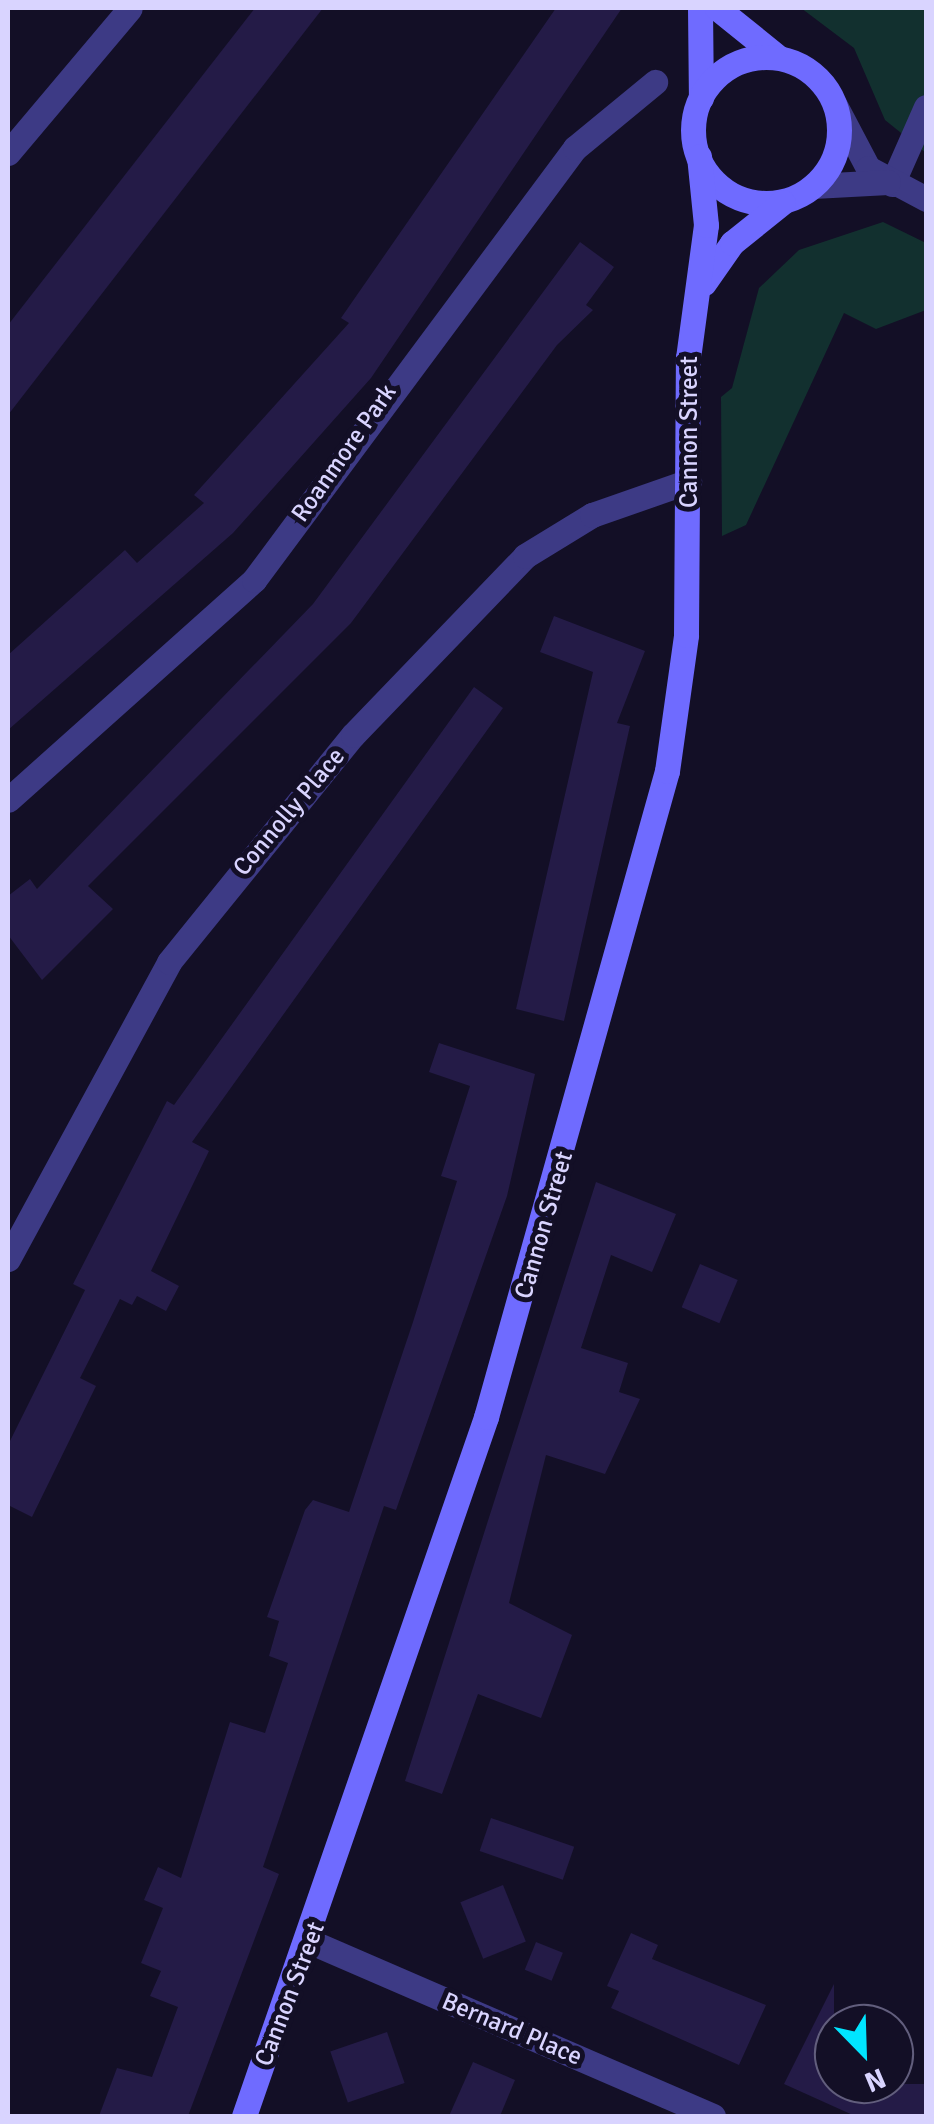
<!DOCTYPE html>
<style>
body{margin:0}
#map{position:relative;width:934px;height:2124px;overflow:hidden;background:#130f26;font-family:Signika,sans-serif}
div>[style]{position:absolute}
.green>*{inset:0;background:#12302f}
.building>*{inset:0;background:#241b47;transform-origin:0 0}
.minor>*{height:25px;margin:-12.5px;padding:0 12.5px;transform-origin:12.5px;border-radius:12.5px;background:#3d3a85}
.tertiary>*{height:25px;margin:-12.5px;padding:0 12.5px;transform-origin:12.5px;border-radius:12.5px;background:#3d3a85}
.secondary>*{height:25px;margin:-12.5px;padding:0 12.5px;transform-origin:12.5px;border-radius:12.5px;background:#6f6bff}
.secondary>.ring{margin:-12.5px;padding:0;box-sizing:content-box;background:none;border:25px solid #6f6bff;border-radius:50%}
span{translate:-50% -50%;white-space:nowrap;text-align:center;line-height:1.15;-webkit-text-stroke:10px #130f26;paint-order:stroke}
.street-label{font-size:25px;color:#d9d4ff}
.frame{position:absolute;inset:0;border:10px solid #d9d4ff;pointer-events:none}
.north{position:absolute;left:814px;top:2004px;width:100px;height:100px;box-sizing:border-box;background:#130f26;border:2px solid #625e7d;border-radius:50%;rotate:157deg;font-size:28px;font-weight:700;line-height:40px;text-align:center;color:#d9d4ff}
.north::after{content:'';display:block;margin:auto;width:35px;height:45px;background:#00e5ff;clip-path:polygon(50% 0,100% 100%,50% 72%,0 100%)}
</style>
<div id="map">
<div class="green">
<i style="clip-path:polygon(801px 8px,926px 8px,926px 153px,885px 120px,854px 48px)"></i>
<i style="clip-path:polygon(883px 222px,926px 243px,926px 310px,876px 329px,844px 313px,746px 525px,722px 536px,721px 397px,732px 388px,759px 288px,799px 250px)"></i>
</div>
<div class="building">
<i style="clip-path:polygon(255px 8px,323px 8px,8px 415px,8px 325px)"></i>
<i style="clip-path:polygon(556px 8px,622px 8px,371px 378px,233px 533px,8px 730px,8px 655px,125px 550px,137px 563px,204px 503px,194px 495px,349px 323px,341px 318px)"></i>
<i style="clip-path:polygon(580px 242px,614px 267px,586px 305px,593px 310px,557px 345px,351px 623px,88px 886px,113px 909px,42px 980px,8px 935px,8px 896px,30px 879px,37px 889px,313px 604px)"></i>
<i style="clip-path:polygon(554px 616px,645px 651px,617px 723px,630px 726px,564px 1021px,516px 1009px,593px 672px,540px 652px)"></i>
<i style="clip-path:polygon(474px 687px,503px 708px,192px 1142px,209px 1151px,151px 1271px,179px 1286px,166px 1311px,137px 1296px,132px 1305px,120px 1299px,80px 1378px,96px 1386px,32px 1517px,8px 1505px,8px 1445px,85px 1290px,73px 1284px,167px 1101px,174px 1105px)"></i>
<i style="clip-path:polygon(439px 1043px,535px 1074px,507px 1196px,396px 1510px,384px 1506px,263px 1867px,279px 1874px,188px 2116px,99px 2116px,117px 2068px,152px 2077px,178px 2007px,150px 1996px,161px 1971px,141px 1963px,163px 1908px,144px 1900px,158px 1867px,181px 1878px,230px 1722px,265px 1733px,288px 1663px,269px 1656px,279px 1621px,267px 1617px,305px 1510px,313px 1500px,349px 1512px,413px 1322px,457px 1181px,441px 1176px,470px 1086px,429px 1072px)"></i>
<i style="clip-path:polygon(596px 1182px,676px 1214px,652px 1272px,611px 1255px,581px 1348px,628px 1363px,619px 1392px,640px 1399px,605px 1474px,546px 1455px,509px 1603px,572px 1635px,541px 1718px,478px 1694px,442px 1794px,405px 1781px)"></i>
<i style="left:700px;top:1264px;width:41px;height:47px;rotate:23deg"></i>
<i style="left:491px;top:1818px;width:88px;height:35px;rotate:19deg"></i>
<i style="left:503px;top:1885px;width:61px;height:46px;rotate:68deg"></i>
<i style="clip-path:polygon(631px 1933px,658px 1945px,652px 1959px,766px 2005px,739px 2065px,611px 2008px,619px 1991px,607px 1986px)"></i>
<i style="left:536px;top:1942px;width:29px;height:30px;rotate:22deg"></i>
<i style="clip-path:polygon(834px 1984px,834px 2084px,926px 2084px,926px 2116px,855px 2116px,784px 2084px)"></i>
<i style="left:387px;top:2032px;width:54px;height:60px;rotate:71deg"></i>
<i style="clip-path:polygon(473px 2062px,515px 2080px,500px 2116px,449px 2116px)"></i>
</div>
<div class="minor">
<i style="left:892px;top:184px;width:84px;rotate:-66.2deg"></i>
<i style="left:8px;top:800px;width:330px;rotate:-41.8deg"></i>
<i style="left:254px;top:580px;width:538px;rotate:-53.39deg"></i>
<i style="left:575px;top:148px;width:104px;rotate:-39.5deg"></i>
<i style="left:8px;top:1259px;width:338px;rotate:-61.5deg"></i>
<i style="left:169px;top:962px;width:292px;rotate:-51deg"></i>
<i style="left:353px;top:735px;width:248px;rotate:-46.1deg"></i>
<i style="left:525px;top:556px;width:79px;rotate:-31.5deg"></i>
<i style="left:592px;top:515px;width:103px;rotate:-19.3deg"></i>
</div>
<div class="tertiary">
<i style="left:836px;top:107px;width:69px;rotate:62.3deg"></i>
<i style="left:868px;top:168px;width:66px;rotate:28.1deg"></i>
<i style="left:8px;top:153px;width:189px;rotate:-49.9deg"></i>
<i style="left:813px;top:186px;width:75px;rotate:-3.1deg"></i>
<i style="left:311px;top:1942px;width:438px;rotate:23.4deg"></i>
</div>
<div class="secondary">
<i style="left:700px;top:8px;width:90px;rotate:89.4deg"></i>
<i style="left:717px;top:8px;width:78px;rotate:38.8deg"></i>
<i class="ring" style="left:693px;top:57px;width:121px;height:121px"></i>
<i style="left:704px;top:283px;width:49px;rotate:-55deg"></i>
<i style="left:732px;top:243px;width:65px;rotate:-38.8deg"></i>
<i style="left:244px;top:2116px;width:740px;rotate:-70.9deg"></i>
<i style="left:486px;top:1417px;width:671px;rotate:-74.35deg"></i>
<i style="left:667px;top:771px;width:137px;rotate:-82deg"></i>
<i style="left:686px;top:635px;width:277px;rotate:-89.6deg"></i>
<i style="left:688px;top:358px;width:134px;rotate:-82.3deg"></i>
<i style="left:706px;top:225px;width:69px;rotate:-95.8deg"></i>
</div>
<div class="street-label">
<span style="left:689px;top:432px;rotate:-90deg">Cannon Street</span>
<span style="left:344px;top:453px;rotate:-55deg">Roanmore Park</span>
<span style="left:289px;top:812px;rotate:-50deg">Connolly Place</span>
<span style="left:544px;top:1225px;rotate:-74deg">Cannon Street</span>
<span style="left:290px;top:1994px;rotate:-69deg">Cannon Street</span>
<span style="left:512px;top:2029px;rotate:23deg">Bernard Place</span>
</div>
<div class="frame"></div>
<div class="north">N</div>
</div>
